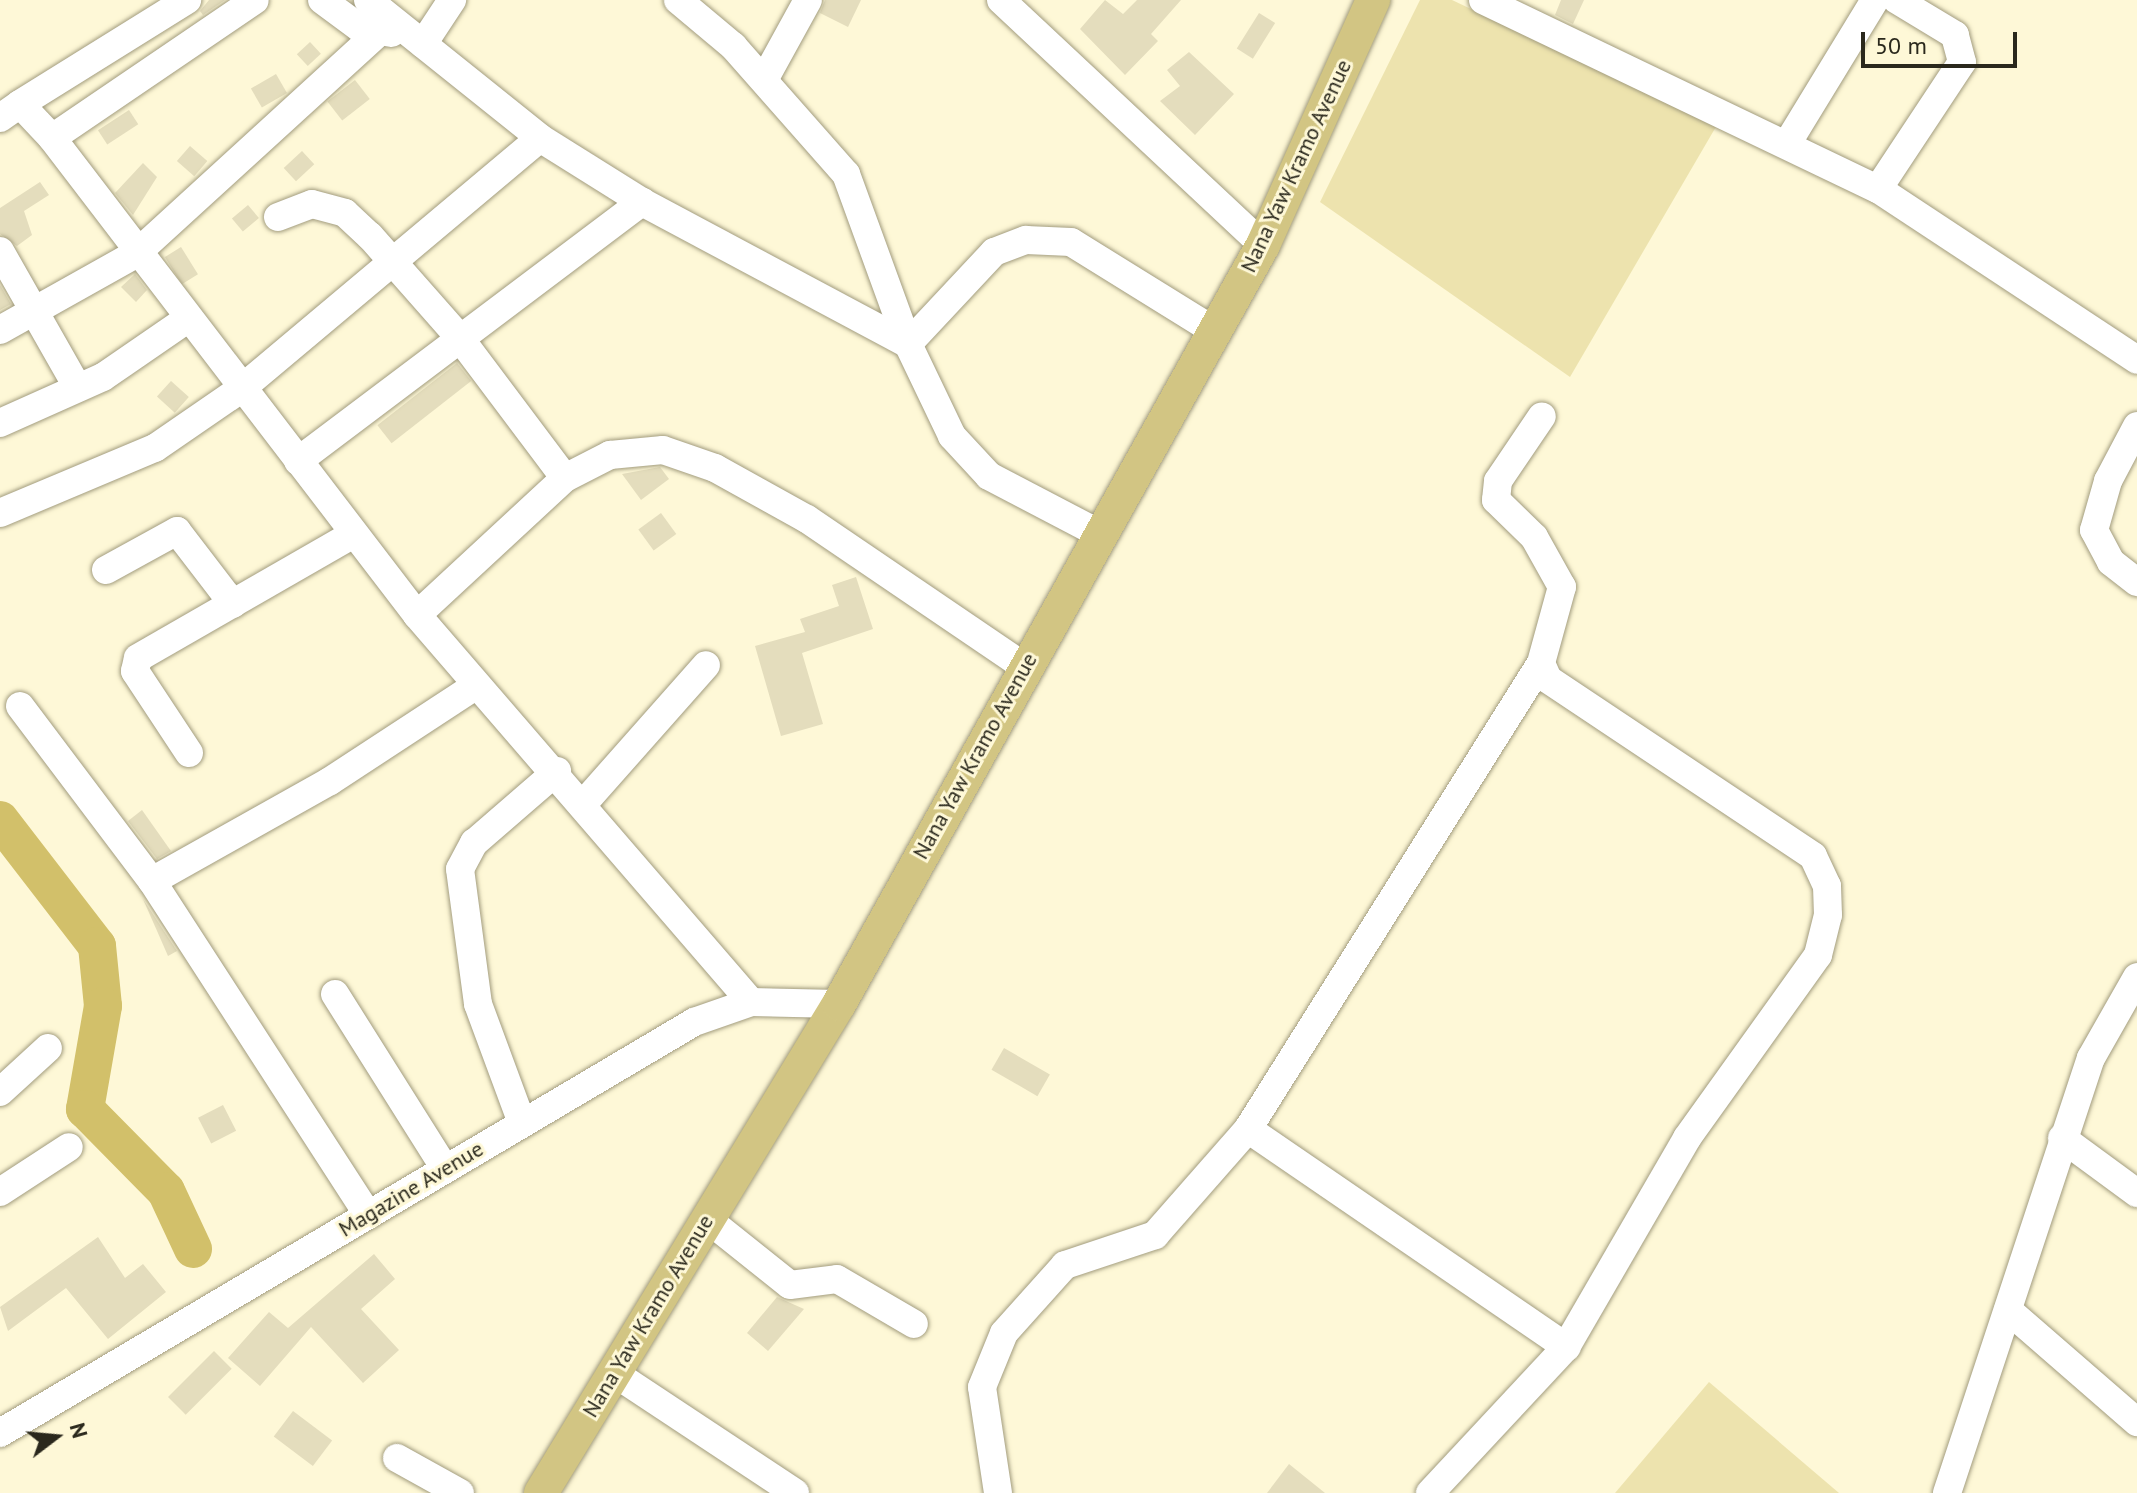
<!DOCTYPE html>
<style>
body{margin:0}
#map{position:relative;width:2137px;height:1493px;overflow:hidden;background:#fef8d7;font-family:"PT Sans",sans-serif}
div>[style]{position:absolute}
.green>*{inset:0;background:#ede3ae}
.river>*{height:38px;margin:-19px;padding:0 19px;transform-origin:19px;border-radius:19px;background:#d2c06a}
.building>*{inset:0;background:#e4ddbd;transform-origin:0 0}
.roads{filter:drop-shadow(0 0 2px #a29c7e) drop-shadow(0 0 2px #a29c7e)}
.minor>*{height:28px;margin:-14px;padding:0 14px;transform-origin:14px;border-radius:14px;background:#fff}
.major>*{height:34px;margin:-17px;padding:0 17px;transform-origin:17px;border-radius:17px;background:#d2c583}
span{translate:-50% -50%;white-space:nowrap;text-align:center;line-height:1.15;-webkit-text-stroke:6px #fef8d7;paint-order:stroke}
.street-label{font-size:22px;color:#2a281c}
.north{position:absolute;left:16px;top:1397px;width:80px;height:80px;-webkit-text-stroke:6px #fef8d7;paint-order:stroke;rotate:74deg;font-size:22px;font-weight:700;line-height:32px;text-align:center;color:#2a281c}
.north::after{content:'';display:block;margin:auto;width:28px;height:36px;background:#2a281c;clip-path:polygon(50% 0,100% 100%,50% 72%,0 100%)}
.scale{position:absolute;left:1861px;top:32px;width:156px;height:36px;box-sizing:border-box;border:4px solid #2a281c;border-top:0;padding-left:10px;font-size:24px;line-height:28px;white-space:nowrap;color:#2a281c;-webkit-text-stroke:6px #fef8d7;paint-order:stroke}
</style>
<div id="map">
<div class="green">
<i style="clip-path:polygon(1420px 0,1452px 0,1717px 125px,1570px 377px,1320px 202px)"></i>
<i style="clip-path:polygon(1709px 1382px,1839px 1493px,1615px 1493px)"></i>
</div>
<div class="river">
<i style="left:0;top:820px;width:159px;rotate:52.4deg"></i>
<i style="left:97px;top:946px;width:60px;rotate:84.3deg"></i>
<i style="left:103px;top:1006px;width:105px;rotate:99.9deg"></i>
<i style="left:85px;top:1109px;width:115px;rotate:45.4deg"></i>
<i style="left:166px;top:1191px;width:64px;rotate:65deg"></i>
</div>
<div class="building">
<i style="clip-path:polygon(209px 0,225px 0,203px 15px,200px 11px)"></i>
<i style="clip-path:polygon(825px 0,861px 0,848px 27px,820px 13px)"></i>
<i style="clip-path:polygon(1105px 0,1123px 14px,1137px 0,1181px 0,1151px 34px,1158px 41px,1125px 75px,1080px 29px)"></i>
<i style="clip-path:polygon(1561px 0,1584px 0,1573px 24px,1555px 15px)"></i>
<i style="left:1259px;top:13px;width:19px;height:42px;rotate:32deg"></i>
<i style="left:310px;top:42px;width:16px;height:18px;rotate:47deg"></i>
<i style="clip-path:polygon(1189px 52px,1234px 94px,1195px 135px,1160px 101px,1180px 86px,1167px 70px)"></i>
<i style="left:276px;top:74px;width:22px;height:29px;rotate:60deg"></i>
<i style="left:355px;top:80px;width:24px;height:35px;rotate:52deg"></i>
<i style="left:129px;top:110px;width:17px;height:37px;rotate:57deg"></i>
<i style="left:190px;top:146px;width:23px;height:20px;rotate:41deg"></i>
<i style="left:302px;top:151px;width:18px;height:25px;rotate:47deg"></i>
<i style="clip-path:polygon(143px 163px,157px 177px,133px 215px,115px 193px)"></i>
<i style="clip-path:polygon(40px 182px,49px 195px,24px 211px,32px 235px,17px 246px,0 234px,0 208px)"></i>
<i style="left:248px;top:205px;width:17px;height:21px;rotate:50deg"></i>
<i style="left:181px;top:247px;width:32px;height:19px;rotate:58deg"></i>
<i style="clip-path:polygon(135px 274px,147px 290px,136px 302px,121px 287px)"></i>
<i style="clip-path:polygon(0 285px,11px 304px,0 310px)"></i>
<i style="left:457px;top:363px;width:23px;height:101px;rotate:52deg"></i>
<i style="left:171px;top:381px;width:24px;height:21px;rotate:42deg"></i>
<i style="clip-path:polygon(660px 467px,669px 479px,641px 500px,622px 474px)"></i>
<i style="left:661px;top:513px;width:26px;height:28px;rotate:54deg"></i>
<i style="clip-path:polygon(856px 577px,873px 629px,802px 653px,823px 724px,781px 736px,755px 646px,805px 632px,800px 619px,839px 606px,832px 585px)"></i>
<i style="clip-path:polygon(142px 810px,171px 851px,157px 859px,128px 821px)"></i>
<i style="clip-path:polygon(143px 899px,177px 951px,168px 956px)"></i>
<i style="left:1004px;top:1048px;width:53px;height:25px;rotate:30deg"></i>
<i style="left:223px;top:1105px;width:29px;height:28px;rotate:63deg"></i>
<i style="clip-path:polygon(98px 1237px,125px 1278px,143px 1264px,166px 1292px,108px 1339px,66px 1288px,8px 1331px,0 1307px)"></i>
<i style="clip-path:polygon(374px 1254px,395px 1279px,361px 1309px,399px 1350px,363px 1383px,311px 1327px,260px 1386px,228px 1358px,269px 1312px,288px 1328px)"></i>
<i style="clip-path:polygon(777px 1297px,804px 1309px,768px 1351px,747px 1333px)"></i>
<i style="left:214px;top:1351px;width:25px;height:65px;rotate:45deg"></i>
<i style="left:293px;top:1411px;width:49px;height:32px;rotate:37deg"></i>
<i style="clip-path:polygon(1289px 1464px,1325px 1493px,1267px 1493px)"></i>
</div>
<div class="roads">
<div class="minor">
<i style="left:322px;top:0;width:47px;rotate:36.4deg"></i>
<i style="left:360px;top:28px;width:32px;rotate:9deg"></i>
<i style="left:368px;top:0;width:221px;rotate:38.7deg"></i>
<i style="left:540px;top:138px;width:120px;rotate:32.1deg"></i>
<i style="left:642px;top:202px;width:302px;rotate:28.1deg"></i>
<i style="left:908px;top:344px;width:102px;rotate:64.4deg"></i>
<i style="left:952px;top:436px;width:54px;rotate:47.2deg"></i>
<i style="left:989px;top:476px;width:123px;rotate:27.6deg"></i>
<i style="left:678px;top:0;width:72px;rotate:39.9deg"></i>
<i style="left:733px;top:46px;width:171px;rotate:48.6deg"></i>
<i style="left:846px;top:174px;width:181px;rotate:70deg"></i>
<i style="left:908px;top:344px;width:126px;rotate:-46.9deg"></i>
<i style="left:994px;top:252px;width:34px;rotate:-21deg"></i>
<i style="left:1026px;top:240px;width:45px;rotate:2.5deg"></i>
<i style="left:1071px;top:242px;width:167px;rotate:31.8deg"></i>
<i style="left:1001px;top:0;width:359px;rotate:43.1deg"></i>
<i style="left:1483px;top:0;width:438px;rotate:25.6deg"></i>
<i style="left:1878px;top:189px;width:310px;rotate:33.4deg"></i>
<i style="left:423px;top:44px;width:53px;rotate:-56.6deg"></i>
<i style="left:764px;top:80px;width:91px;rotate:-61.2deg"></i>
<i style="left:20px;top:104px;width:197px;rotate:-31.9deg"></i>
<i style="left:0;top:118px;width:24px;rotate:-35deg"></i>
<i style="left:20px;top:104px;width:47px;rotate:46.7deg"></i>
<i style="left:52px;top:138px;width:601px;rotate:52.58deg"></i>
<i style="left:417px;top:615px;width:511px;rotate:49.2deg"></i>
<i style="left:52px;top:138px;width:245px;rotate:-34.2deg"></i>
<i style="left:1787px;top:144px;width:169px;rotate:-58.6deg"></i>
<i style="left:1878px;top:189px;width:152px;rotate:-56.5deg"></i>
<i style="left:1962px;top:62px;width:28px;rotate:-105deg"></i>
<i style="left:1955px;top:35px;width:68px;rotate:-148.9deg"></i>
<i style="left:278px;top:217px;width:36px;rotate:-21deg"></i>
<i style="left:312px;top:204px;width:34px;rotate:15deg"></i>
<i style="left:345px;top:213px;width:34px;rotate:43deg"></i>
<i style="left:370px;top:236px;width:135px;rotate:48.6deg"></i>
<i style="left:459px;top:337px;width:176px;rotate:53.1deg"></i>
<i style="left:0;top:251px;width:152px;rotate:60.4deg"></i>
<i style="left:0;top:330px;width:157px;rotate:-29.3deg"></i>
<i style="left:137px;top:253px;width:326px;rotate:-42.4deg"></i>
<i style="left:0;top:423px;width:113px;rotate:-24.1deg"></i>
<i style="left:103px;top:377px;width:101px;rotate:-34.5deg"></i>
<i style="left:2137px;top:426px;width:62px;rotate:117.8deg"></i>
<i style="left:2108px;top:481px;width:51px;rotate:105.9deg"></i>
<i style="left:2094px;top:530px;width:36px;rotate:62deg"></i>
<i style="left:2111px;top:562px;width:33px;rotate:38deg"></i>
<i style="left:298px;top:461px;width:431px;rotate:-37deg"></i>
<i style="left:0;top:513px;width:168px;rotate:-22.8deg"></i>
<i style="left:155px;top:448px;width:104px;rotate:-34.5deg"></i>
<i style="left:241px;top:389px;width:390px;rotate:-40deg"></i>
<i style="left:106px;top:570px;width:81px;rotate:-28.8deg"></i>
<i style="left:177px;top:531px;width:92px;rotate:52.5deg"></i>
<i style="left:417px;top:615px;width:202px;rotate:-42.8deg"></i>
<i style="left:565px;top:478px;width:51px;rotate:-27.1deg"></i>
<i style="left:610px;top:455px;width:53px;rotate:-5.4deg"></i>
<i style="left:663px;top:450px;width:55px;rotate:19.1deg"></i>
<i style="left:715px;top:468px;width:105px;rotate:29deg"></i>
<i style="left:807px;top:519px;width:263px;rotate:34.2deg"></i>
<i style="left:20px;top:706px;width:219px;rotate:53deg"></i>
<i style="left:152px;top:881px;width:398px;rotate:57.1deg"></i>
<i style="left:189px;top:753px;width:98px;rotate:-123.4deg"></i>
<i style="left:135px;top:671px;width:13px;rotate:-77deg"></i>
<i style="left:138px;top:658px;width:249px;rotate:-29.9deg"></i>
<i style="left:584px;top:803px;width:184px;rotate:-48.5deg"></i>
<i style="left:152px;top:881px;width:204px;rotate:-29.3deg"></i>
<i style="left:330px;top:781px;width:173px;rotate:-33.2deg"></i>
<i style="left:335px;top:994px;width:207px;rotate:57.8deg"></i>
<i style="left:0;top:1092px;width:65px;rotate:-42.5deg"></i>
<i style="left:522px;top:1123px;width:127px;rotate:-110.3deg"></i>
<i style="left:478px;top:1004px;width:136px;rotate:-97.6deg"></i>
<i style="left:460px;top:869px;width:30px;rotate:-62deg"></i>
<i style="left:474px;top:843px;width:110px;rotate:-40.9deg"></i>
<i style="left:1248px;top:1129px;width:386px;rotate:34.4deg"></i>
<i style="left:2062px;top:1138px;width:93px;rotate:36.3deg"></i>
<i style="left:0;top:1192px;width:82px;rotate:-33.1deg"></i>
<i style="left:706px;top:1218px;width:107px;rotate:38.6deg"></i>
<i style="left:790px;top:1285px;width:47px;rotate:-7.3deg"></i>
<i style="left:837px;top:1279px;width:89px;rotate:30.3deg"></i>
<i style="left:2008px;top:1310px;width:171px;rotate:41deg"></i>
<i style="left:614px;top:1373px;width:217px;rotate:33.5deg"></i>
<i style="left:0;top:1433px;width:807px;rotate:-30.63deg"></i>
<i style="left:694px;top:1022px;width:60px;rotate:-19.3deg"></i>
<i style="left:751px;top:1002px;width:88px;rotate:1.3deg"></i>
<i style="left:397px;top:1458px;width:72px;rotate:29.1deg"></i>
<i style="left:998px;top:1493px;width:107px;rotate:-98.6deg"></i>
<i style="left:982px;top:1387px;width:58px;rotate:-67.8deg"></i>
<i style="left:1004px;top:1333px;width:91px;rotate:-48.1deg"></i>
<i style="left:1065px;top:1265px;width:95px;rotate:-18.4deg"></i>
<i style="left:1155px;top:1235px;width:141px;rotate:-48.7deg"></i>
<i style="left:1248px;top:1129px;width:550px;rotate:-57.84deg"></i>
<i style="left:1430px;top:1493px;width:200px;rotate:-47deg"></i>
<i style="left:1566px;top:1347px;width:241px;rotate:-59.9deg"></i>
<i style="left:1687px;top:1138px;width:225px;rotate:-54.4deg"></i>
<i style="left:1818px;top:955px;width:41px;rotate:-76deg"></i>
<i style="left:1828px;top:915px;width:29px;rotate:-92deg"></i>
<i style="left:1827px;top:886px;width:33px;rotate:-115deg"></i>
<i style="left:1813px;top:856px;width:319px;rotate:-146.3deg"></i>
<i style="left:1548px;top:679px;width:17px;rotate:-114deg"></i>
<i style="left:1541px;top:663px;width:79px;rotate:-74.6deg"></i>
<i style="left:1562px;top:587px;width:57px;rotate:-119.2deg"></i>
<i style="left:1534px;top:537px;width:53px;rotate:-135.8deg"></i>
<i style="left:1496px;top:500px;width:19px;rotate:-84deg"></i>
<i style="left:1498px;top:481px;width:78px;rotate:-55.9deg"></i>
<i style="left:1947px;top:1493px;width:458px;rotate:-71.7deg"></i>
<i style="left:2091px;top:1058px;width:93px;rotate:-60.4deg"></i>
</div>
<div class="major">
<i style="left:541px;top:1493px;width:573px;rotate:-58.64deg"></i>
<i style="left:839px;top:1004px;width:869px;rotate:-60.81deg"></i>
<i style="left:1263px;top:245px;width:269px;rotate:-65.8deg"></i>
</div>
</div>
<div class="street-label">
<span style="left:1296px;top:166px;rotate:-65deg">Nana Yaw Kramo Avenue</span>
<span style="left:975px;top:756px;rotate:-61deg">Nana Yaw Kramo Avenue</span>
<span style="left:411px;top:1189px;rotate:-31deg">Magazine Avenue</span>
<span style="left:648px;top:1316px;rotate:-59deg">Nana Yaw Kramo Avenue</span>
</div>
<div class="north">N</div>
<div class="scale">50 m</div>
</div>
